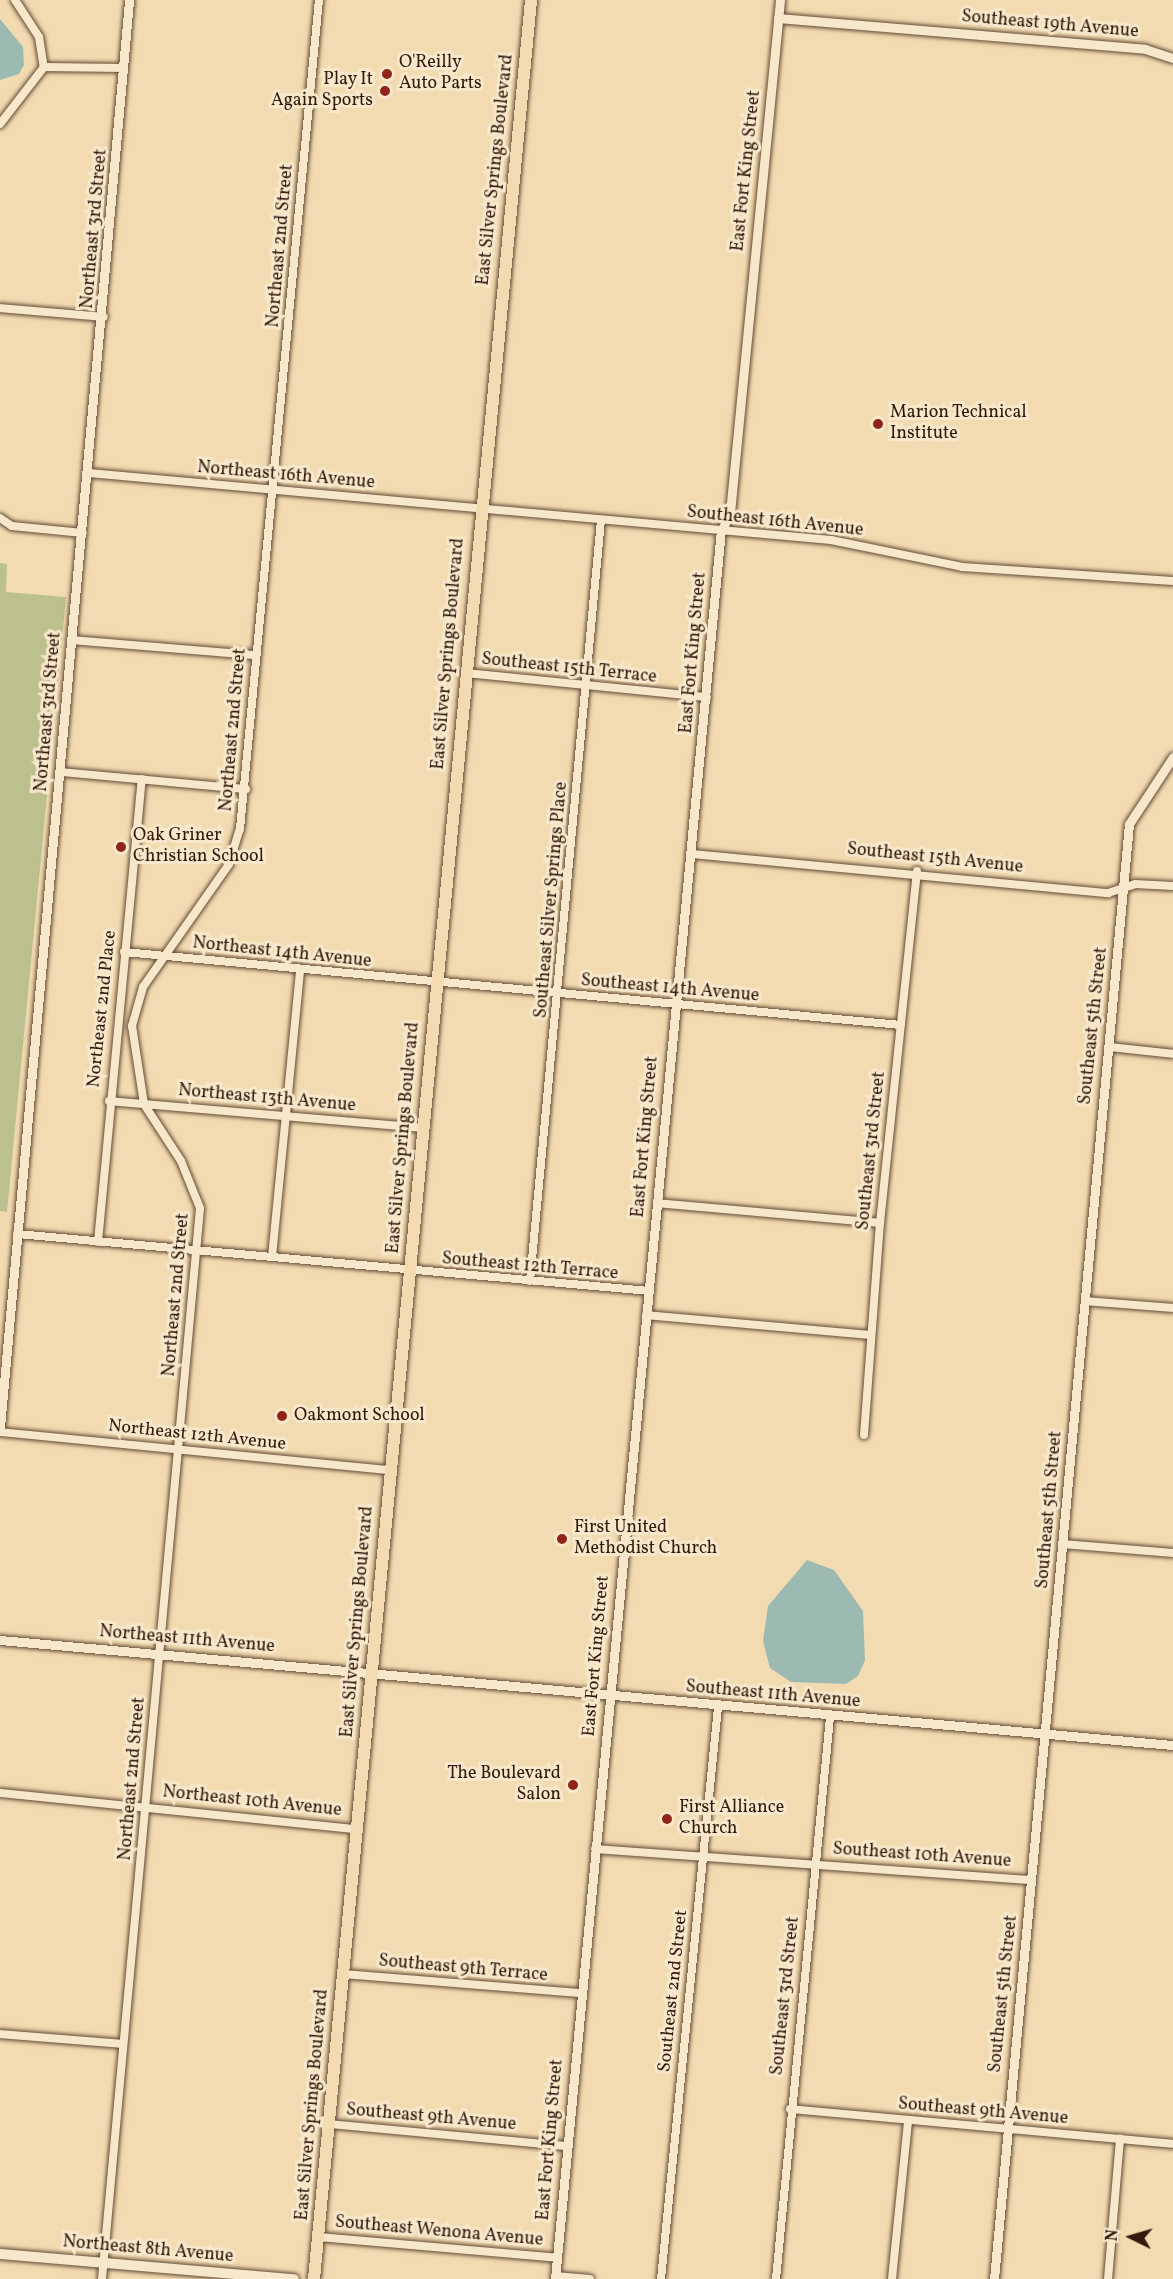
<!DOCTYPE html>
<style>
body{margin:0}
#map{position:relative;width:1173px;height:2279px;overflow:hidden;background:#f3dbb1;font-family:Vollkorn,serif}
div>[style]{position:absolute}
.green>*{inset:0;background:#bbc08c}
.water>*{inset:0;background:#9dbab2}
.roads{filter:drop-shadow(0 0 2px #624a35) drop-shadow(0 0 2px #624a35)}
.minor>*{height:8px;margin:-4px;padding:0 4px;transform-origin:4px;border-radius:4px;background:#f7e8cc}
.tertiary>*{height:9px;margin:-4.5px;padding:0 4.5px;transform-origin:4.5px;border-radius:4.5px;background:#f7e8cc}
.secondary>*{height:10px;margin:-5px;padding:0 5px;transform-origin:5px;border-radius:5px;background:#f7e8cc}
.primary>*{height:12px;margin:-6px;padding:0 6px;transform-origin:6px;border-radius:6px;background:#f3dbb1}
.dots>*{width:16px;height:16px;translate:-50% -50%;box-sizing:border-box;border:3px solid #f7e8cc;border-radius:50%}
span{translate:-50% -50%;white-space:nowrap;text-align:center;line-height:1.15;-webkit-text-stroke:6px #f7e8cc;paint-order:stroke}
.street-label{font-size:18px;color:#32190c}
.poi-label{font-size:18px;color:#32190c}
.left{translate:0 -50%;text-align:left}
.right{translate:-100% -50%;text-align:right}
.north{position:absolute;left:1101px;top:2207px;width:60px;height:60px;-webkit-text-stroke:4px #f7e8cc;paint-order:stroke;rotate:275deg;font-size:16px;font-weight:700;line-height:24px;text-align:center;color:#32190c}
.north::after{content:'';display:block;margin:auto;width:21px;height:27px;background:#32190c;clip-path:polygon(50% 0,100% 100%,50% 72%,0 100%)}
</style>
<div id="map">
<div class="green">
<i style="clip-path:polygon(0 563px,7px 564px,6px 592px,66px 597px,7px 1212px,0 1211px)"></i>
</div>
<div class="water">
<i style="clip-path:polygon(0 19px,23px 47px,24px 65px,19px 74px,0 80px)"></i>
<i style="clip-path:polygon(807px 1560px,834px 1570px,863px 1611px,865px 1660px,858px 1676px,846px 1684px,791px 1682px,770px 1668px,763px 1641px,768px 1606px)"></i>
</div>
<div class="roads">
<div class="minor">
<i style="left:15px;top:0;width:44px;rotate:57deg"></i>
<i style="left:39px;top:37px;width:30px;rotate:81deg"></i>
<i style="left:44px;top:67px;width:80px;rotate:0.7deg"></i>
<i style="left:0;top:124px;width:72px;rotate:-52.3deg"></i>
<i style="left:0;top:308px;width:104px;rotate:4.9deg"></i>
<i style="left:89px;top:473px;width:745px;rotate:5.16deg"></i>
<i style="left:831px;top:540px;width:134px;rotate:11.6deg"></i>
<i style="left:962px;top:567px;width:211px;rotate:3.8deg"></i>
<i style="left:0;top:518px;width:14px;rotate:34deg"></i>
<i style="left:12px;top:526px;width:71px;rotate:5.6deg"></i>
<i style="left:72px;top:640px;width:184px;rotate:4.7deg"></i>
<i style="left:465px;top:673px;width:243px;rotate:5.7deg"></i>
<i style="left:61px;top:772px;width:186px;rotate:5.3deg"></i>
<i style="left:692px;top:854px;width:418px;rotate:5.4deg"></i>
<i style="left:1108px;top:893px;width:28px;rotate:-18deg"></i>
<i style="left:1135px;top:884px;width:38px;rotate:3deg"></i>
<i style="left:124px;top:952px;width:780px;rotate:5.37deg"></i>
<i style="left:1109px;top:1047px;width:64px;rotate:6.2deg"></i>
<i style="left:109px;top:1101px;width:315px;rotate:4.9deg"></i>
<i style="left:657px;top:1203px;width:224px;rotate:5.1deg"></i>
<i style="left:17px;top:1234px;width:635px;rotate:5.15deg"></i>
<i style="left:98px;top:1242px;width:465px;rotate:-84.6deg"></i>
<i style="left:272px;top:1257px;width:287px;rotate:-84.4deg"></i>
<i style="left:530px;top:1281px;width:764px;rotate:-84.67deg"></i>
<i style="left:1085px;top:1301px;width:88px;rotate:4.5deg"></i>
<i style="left:646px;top:1315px;width:224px;rotate:5.1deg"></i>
<i style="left:0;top:1432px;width:393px;rotate:5.6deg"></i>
<i style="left:864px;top:1435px;width:213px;rotate:-85.7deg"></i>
<i style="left:880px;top:1223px;width:354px;rotate:-84deg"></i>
<i style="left:1063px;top:1544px;width:110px;rotate:4.7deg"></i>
<i style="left:0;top:1793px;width:359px;rotate:5.8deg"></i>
<i style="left:595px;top:1849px;width:438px;rotate:4.1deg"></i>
<i style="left:344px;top:1974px;width:238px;rotate:4.6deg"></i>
<i style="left:0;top:2034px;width:123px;rotate:4.6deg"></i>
<i style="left:790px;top:2109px;width:385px;rotate:5.2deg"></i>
<i style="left:329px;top:2124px;width:239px;rotate:5.3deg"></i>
<i style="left:319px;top:2237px;width:239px;rotate:5deg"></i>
<i style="left:555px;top:2276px;width:35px;rotate:5deg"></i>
<i style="left:102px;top:2279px;width:1075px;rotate:-84.77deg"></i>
<i style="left:200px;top:1208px;width:51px;rotate:-112deg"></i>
<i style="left:181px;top:1161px;width:68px;rotate:-123deg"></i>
<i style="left:144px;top:1104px;width:79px;rotate:-98.7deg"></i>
<i style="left:132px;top:1026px;width:41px;rotate:-74.2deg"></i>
<i style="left:143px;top:987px;width:150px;rotate:-55deg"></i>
<i style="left:229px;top:864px;width:37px;rotate:-73deg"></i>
<i style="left:240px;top:829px;width:833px;rotate:-84.56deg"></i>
<i style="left:661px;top:2279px;width:575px;rotate:-84.31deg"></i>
<i style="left:776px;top:2279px;width:565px;rotate:-84.51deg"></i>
<i style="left:892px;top:2279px;width:159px;rotate:-84.2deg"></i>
<i style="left:1108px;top:2279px;width:141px;rotate:-85.1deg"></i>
</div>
<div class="tertiary">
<i style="left:778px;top:18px;width:368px;rotate:4.8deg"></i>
<i style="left:1145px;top:49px;width:29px;rotate:18deg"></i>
<i style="left:0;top:1427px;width:1433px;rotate:-84.83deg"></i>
<i style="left:0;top:1640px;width:1178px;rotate:5.12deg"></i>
<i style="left:555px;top:2279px;width:1756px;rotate:-84.58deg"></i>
<i style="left:721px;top:531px;width:20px;rotate:-63deg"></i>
<i style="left:730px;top:513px;width:515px;rotate:-84.43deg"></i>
<i style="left:994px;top:2279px;width:1461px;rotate:-84.7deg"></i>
<i style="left:1129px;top:824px;width:80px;rotate:-56.7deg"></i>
</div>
<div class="secondary">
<i style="left:0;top:2254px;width:295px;rotate:4.9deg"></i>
</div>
<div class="primary">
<i style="left:314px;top:2279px;width:2289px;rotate:-84.56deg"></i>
</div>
</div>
<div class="dots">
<i style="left:387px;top:74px;background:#8f2418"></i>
<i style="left:385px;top:91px;background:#8f2418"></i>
<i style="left:878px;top:424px;background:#8f2418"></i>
<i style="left:121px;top:847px;background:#8f2418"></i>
<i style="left:282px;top:1416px;background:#8f2418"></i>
<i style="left:562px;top:1539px;background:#8f2418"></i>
<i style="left:573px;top:1785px;background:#8f2418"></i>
<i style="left:667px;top:1819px;background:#8f2418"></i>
</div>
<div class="street-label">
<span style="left:1050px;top:25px;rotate:5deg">Southeast 19th Avenue</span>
<span style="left:496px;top:170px;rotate:-84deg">East Silver Springs Boulevard</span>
<span style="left:747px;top:171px;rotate:-84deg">East Fort King Street</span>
<span style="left:95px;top:229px;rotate:-85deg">Northeast 3rd Street</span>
<span style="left:281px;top:246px;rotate:-85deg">Northeast 2nd Street</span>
<span style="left:286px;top:476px;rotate:5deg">Northeast 16th Avenue</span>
<span style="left:775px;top:522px;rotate:6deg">Southeast 16th Avenue</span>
<span style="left:694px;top:653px;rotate:-85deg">East Fort King Street</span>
<span style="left:449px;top:654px;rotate:-85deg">East Silver Springs Boulevard</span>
<span style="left:569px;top:669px;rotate:6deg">Southeast 15th Terrace</span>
<span style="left:49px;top:712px;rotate:-85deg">Northeast 3rd Street</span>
<span style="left:234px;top:730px;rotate:-85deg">Northeast 2nd Street</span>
<span style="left:935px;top:859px;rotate:6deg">Southeast 15th Avenue</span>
<span style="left:552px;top:900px;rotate:-85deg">Southeast Silver Springs Place</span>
<span style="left:282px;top:953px;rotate:6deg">Northeast 14th Avenue</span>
<span style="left:670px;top:989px;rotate:5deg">Southeast 14th Avenue</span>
<span style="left:103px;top:1009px;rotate:-84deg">Northeast 2nd Place</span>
<span style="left:1094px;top:1026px;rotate:-84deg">Southeast 5th Street</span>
<span style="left:267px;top:1099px;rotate:5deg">Northeast 13th Avenue</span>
<span style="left:646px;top:1137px;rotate:-85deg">East Fort King Street</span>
<span style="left:404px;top:1138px;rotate:-85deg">East Silver Springs Boulevard</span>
<span style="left:872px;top:1151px;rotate:-84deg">Southeast 3rd Street</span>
<span style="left:530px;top:1267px;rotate:5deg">Southeast 12th Terrace</span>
<span style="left:177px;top:1295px;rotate:-85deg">Northeast 2nd Street</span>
<span style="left:197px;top:1436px;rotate:6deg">Northeast 12th Avenue</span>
<span style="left:1050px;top:1510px;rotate:-85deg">Southeast 5th Street</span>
<span style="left:358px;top:1622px;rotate:-85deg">East Silver Springs Boulevard</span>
<span style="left:187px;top:1640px;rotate:5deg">Northeast 11th Avenue</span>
<span style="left:597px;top:1656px;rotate:-85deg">East Fort King Street</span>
<span style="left:773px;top:1695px;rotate:5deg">Southeast 11th Avenue</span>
<span style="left:133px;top:1779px;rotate:-85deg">Northeast 2nd Street</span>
<span style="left:252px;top:1802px;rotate:6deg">Northeast 10th Avenue</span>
<span style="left:922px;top:1856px;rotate:4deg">Southeast 10th Avenue</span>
<span style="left:463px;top:1969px;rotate:5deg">Southeast 9th Terrace</span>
<span style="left:674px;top:1991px;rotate:-84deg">Southeast 2nd Street</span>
<span style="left:1004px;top:1994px;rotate:-84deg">Southeast 5th Street</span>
<span style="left:786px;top:1996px;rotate:-84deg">Southeast 3rd Street</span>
<span style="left:313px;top:2105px;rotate:-85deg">East Silver Springs Boulevard</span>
<span style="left:983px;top:2112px;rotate:5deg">Southeast 9th Avenue</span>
<span style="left:431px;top:2118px;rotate:5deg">Southeast 9th Avenue</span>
<span style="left:551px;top:2140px;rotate:-85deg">East Fort King Street</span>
<span style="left:439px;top:2232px;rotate:5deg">Southeast Wenona Avenue</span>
<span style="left:148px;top:2250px;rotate:5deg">Northeast 8th Avenue</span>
</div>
<div class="poi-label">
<span class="left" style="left:399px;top:74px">O'Reilly<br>Auto Parts</span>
<span class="right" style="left:373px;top:91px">Play It<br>Again Sports</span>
<span class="left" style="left:890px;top:424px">Marion Technical<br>Institute</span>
<span class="left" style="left:133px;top:847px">Oak Griner<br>Christian School</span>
<span class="left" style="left:294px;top:1416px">Oakmont School</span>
<span class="left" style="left:574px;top:1539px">First United<br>Methodist Church</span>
<span class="right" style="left:561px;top:1785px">The Boulevard<br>Salon</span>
<span class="left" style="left:679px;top:1819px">First Alliance<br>Church</span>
</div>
<div class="north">N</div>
</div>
